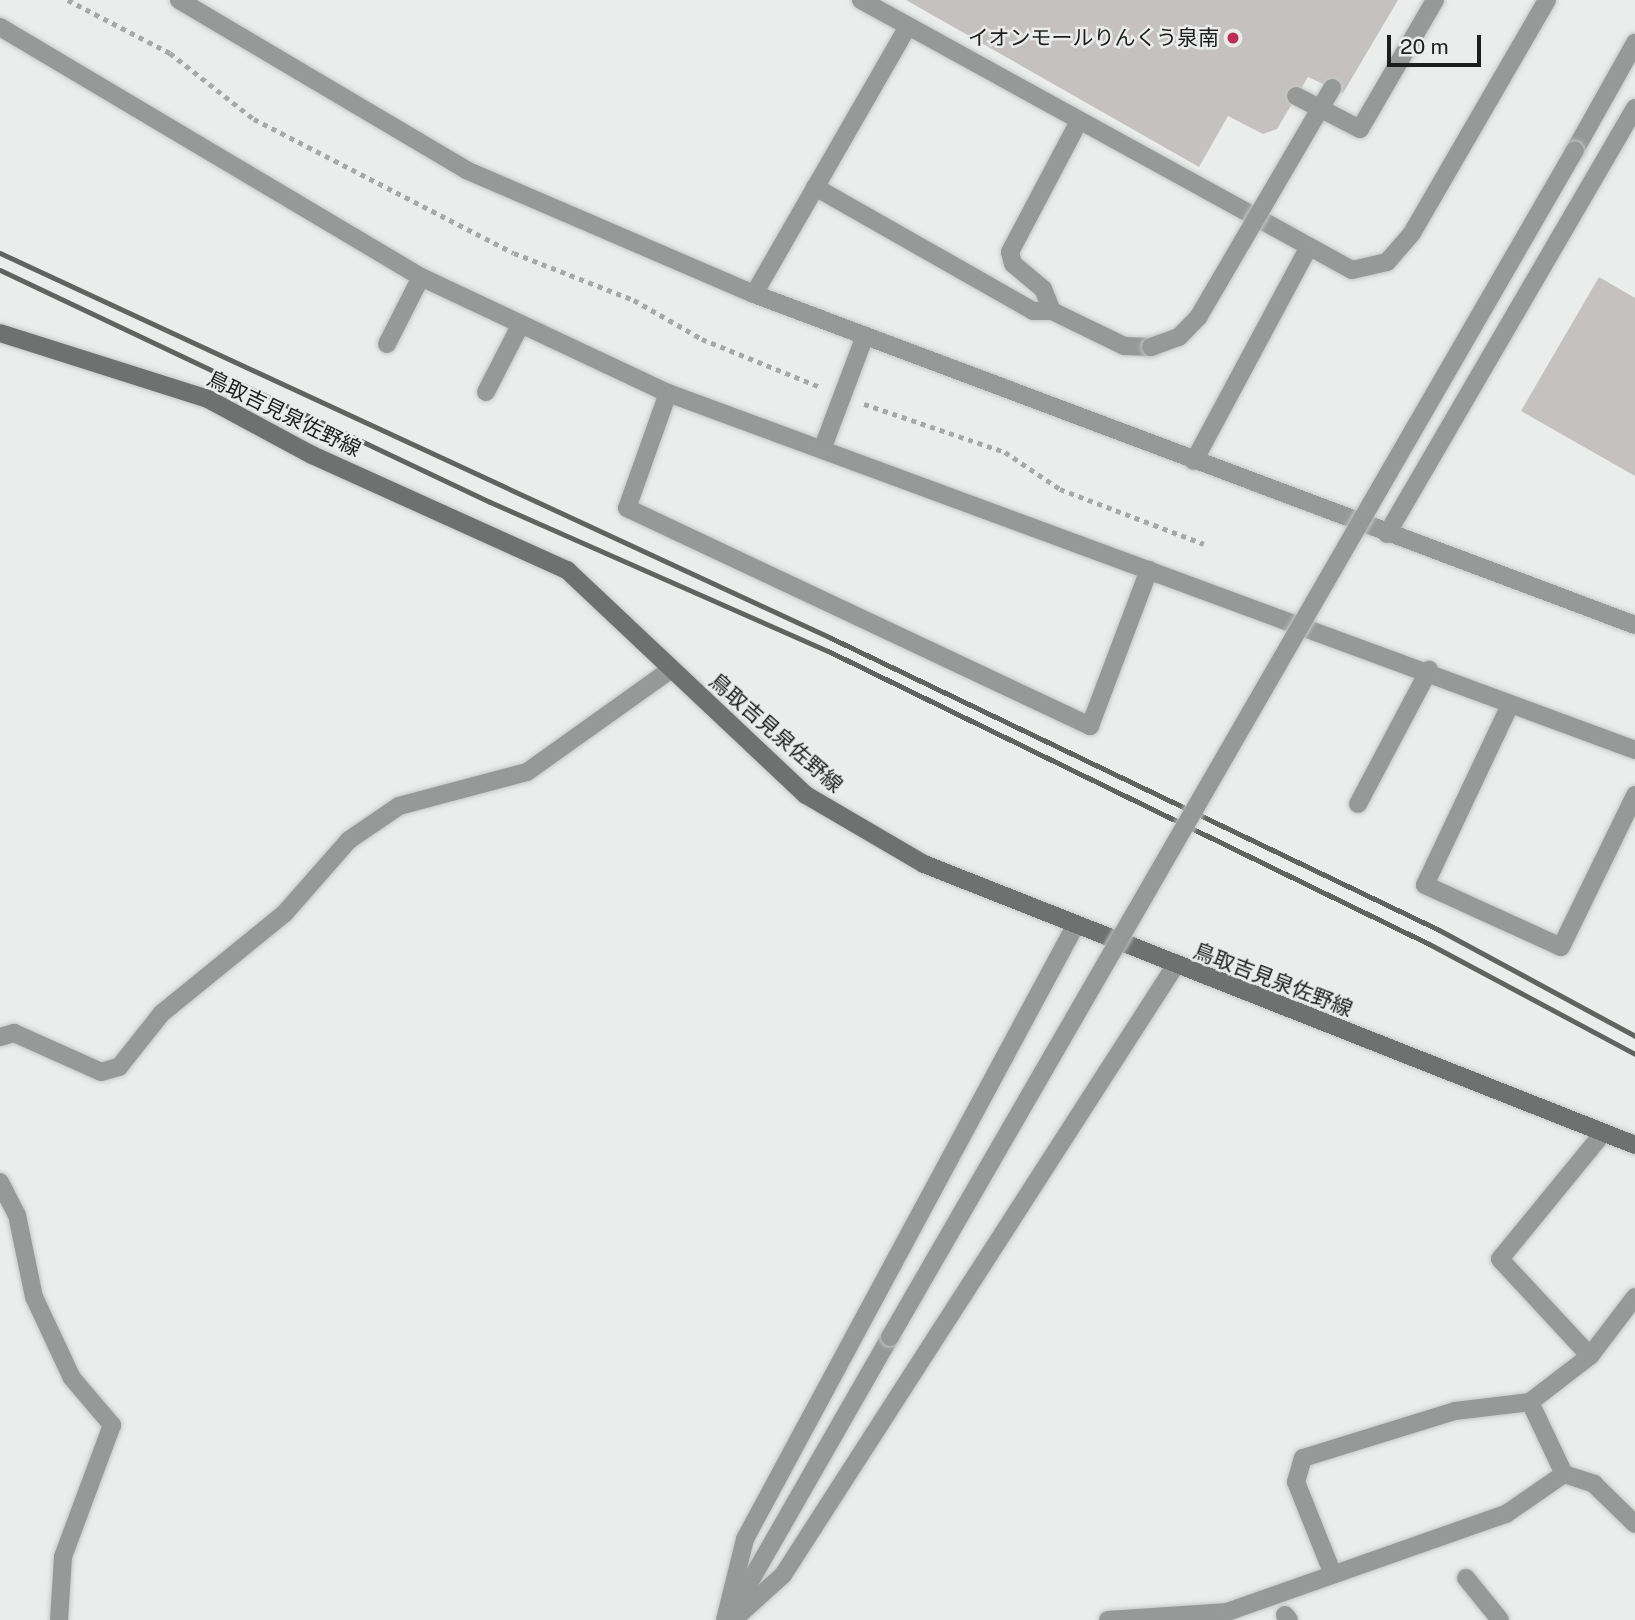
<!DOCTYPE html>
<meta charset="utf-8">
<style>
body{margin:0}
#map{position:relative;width:1635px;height:1620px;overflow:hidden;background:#eaedeb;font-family:"Public Sans","Noto Sans JP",sans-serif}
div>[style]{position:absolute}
.building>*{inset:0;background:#c5c1c1}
.path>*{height:4.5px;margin-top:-2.25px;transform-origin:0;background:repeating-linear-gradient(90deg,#a6a9a7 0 5px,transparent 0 10px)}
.roads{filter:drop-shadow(0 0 2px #c5c8c6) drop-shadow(0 0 2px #c5c8c6)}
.service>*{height:18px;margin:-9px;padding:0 9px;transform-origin:9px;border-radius:9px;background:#979998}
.minor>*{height:18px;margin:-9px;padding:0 9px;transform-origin:9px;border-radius:9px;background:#979998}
.tertiary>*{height:18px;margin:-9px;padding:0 9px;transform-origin:9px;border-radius:9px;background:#979998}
.secondary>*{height:18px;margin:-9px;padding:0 9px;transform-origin:9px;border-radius:9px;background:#6f7170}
.rail>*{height:5px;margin:-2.5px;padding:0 2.5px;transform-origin:2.5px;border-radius:2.5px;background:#616361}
.bridges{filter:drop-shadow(0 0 2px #c5c8c6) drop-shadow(0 0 2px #c5c8c6)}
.service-bridge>*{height:18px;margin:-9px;padding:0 9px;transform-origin:9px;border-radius:9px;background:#979998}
.tertiary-bridge>*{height:18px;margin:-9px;padding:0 9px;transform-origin:9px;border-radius:9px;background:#979998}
.dots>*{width:19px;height:19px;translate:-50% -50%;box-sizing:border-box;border:4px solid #eaedeb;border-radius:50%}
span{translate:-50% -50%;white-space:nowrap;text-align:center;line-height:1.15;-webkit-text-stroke:5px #eaedeb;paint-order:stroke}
.poi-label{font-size:21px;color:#1d1e1d}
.right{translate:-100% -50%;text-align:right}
.street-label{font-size:21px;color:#1d1e1d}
.scale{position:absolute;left:1387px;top:35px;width:94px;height:32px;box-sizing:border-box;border:4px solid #1d1e1d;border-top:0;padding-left:9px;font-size:21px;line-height:24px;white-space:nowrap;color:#1d1e1d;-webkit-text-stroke:5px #eaedeb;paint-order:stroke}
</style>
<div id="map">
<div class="building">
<i style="clip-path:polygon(906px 0,1398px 0,1343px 93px,1308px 77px,1277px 129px,1263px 134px,1228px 116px,1199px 167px)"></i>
<i style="clip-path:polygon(1599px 277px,1635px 298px,1635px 476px,1521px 411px)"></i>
</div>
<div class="path">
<i style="left:68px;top:0;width:115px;rotate:27.5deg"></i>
<i style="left:170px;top:53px;width:107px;rotate:38.2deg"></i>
<i style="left:254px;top:119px;width:292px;rotate:27.3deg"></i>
<i style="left:514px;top:253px;width:129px;rotate:21.4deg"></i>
<i style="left:634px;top:300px;width:78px;rotate:29.8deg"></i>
<i style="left:702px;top:339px;width:127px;rotate:22.1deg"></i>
<i style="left:864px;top:404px;width:149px;rotate:18.8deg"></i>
<i style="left:1005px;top:452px;width:66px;rotate:33.9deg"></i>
<i style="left:1060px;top:489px;width:154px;rotate:20.9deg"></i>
</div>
<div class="roads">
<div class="service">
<i style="left:861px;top:0;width:560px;rotate:28.81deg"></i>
<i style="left:1352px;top:270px;width:36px;rotate:-13deg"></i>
<i style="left:1387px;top:262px;width:38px;rotate:-49deg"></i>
<i style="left:1412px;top:233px;width:269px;rotate:-59.9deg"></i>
<i style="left:815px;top:187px;width:251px;rotate:29.6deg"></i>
<i style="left:1033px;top:311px;width:19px"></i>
<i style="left:1052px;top:311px;width:80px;rotate:25.9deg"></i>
<i style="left:1124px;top:346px;width:27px;rotate:2deg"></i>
<i style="left:754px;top:294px;width:307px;rotate:-60.1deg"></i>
<i style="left:1052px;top:311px;width:24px;rotate:-112deg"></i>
<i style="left:1043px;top:289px;width:39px;rotate:-140deg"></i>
<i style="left:1013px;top:264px;width:12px;rotate:-104deg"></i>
<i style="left:1010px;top:252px;width:146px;rotate:-62.2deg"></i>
<i style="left:1194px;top:461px;width:239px;rotate:-61.8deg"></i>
</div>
<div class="minor">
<i style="left:0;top:27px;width:490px;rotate:30.7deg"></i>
<i style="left:421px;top:277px;width:273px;rotate:25.2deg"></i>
<i style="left:668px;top:393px;width:1031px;rotate:20.26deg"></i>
<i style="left:387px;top:344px;width:75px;rotate:-63.1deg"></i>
<i style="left:486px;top:392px;width:76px;rotate:-62.8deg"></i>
<i style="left:668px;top:393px;width:122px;rotate:109.6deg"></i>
<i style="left:627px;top:508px;width:512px;rotate:25.21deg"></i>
<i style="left:1090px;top:726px;width:167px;rotate:-69.3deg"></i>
<i style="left:823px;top:447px;width:119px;rotate:-69.3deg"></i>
<i style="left:1387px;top:534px;width:493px;rotate:-59.8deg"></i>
<i style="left:1510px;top:705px;width:199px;rotate:115.3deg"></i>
<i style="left:1425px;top:885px;width:149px;rotate:24.5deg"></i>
<i style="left:1561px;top:947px;width:169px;rotate:-64deg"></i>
<i style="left:1358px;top:804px;width:152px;rotate:-62.1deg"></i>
<i style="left:0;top:1037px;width:15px;rotate:-16deg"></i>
<i style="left:14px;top:1033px;width:95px;rotate:24.1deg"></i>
<i style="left:101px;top:1072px;width:19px;rotate:-16deg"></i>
<i style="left:119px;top:1067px;width:69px;rotate:-51.5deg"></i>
<i style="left:162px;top:1013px;width:157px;rotate:-39.1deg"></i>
<i style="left:284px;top:914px;width:98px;rotate:-48.7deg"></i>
<i style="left:349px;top:840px;width:60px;rotate:-34.2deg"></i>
<i style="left:399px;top:806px;width:132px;rotate:-14.9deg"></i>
<i style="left:527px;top:772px;width:176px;rotate:-35.5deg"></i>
<i style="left:0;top:1182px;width:37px;rotate:63deg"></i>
<i style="left:17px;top:1215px;width:84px;rotate:78.3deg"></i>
<i style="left:34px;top:1297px;width:89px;rotate:64.9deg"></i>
<i style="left:72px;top:1378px;width:62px;rotate:49.6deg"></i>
<i style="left:112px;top:1425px;width:141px;rotate:110.4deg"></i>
<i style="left:63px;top:1557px;width:63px;rotate:93.6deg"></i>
<i style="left:1590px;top:1356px;width:132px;rotate:-132.9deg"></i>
<i style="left:1500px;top:1259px;width:163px;rotate:-50.7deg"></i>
<i style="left:1530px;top:1402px;width:80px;rotate:64.7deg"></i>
<i style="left:1564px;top:1474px;width:32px;rotate:18deg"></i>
<i style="left:1594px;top:1484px;width:57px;rotate:44.3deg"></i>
<i style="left:1332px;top:1572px;width:97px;rotate:-111.8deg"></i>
<i style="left:1296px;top:1482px;width:25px;rotate:-74deg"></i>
<i style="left:1303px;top:1458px;width:159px;rotate:-17.2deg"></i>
<i style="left:1455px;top:1411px;width:76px;rotate:-6.8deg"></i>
<i style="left:1530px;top:1402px;width:76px;rotate:-37.5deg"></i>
<i style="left:1590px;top:1356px;width:74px;rotate:-52.7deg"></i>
<i style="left:1466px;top:1578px;width:54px;rotate:51deg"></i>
<i style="left:1285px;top:1615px;width:6px;rotate:51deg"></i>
<i style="left:725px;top:1620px;width:83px;rotate:-76.1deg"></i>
<i style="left:745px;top:1539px;width:694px;rotate:-61.7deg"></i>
<i style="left:733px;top:1620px;width:67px;rotate:-42deg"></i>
<i style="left:783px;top:1575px;width:724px;rotate:-57.23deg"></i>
<i style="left:1108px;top:1620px;width:119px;rotate:-3.8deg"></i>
<i style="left:1227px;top:1612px;width:296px;rotate:-19.4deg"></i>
<i style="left:1506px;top:1514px;width:70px;rotate:-34.6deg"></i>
</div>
<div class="tertiary">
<i style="left:179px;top:0;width:334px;rotate:30.6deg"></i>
<i style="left:466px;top:170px;width:314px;rotate:23.3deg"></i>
<i style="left:754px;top:294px;width:941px;rotate:20.59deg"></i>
<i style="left:1575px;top:150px;width:123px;rotate:-60.7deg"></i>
<i style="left:728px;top:1620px;width:326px;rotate:-60.2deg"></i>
</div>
<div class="secondary">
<i style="left:0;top:333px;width:218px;rotate:17.6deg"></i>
<i style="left:208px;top:399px;width:118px;rotate:28.3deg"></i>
<i style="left:312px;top:455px;width:280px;rotate:24.3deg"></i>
<i style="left:567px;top:570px;width:328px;rotate:43.3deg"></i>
<i style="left:806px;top:795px;width:137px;rotate:30.3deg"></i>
<i style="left:924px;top:864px;width:765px;rotate:21.56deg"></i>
</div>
</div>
<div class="rail">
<i style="left:0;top:253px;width:916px;rotate:24.86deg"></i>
<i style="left:831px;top:638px;width:674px;rotate:25.65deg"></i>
<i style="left:1439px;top:930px;width:223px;rotate:28.4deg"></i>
<i style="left:0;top:270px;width:542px;rotate:25.34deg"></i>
<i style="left:490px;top:502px;width:369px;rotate:23.8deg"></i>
<i style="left:828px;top:651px;width:669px;rotate:25.99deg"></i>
<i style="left:1429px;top:944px;width:234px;rotate:28.1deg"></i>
</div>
<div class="bridges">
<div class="service-bridge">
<i style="left:1296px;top:96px;width:72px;rotate:27.3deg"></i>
<i style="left:1360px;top:129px;width:149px;rotate:-59.8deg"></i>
<i style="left:1151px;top:347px;width:30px;rotate:-20deg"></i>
<i style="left:1179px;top:337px;width:29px;rotate:-46deg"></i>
<i style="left:1199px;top:316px;width:264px;rotate:-59.7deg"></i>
</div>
<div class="tertiary-bridge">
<i style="left:890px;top:1337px;width:1370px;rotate:-60.01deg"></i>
</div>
</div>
<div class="dots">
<i style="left:1233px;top:38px;background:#bc2c56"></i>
</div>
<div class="poi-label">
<span class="right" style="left:1219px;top:38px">イオンモールりんくう泉南</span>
</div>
<div class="street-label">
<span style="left:284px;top:414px;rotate:26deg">鳥取吉見泉佐野線</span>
<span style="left:776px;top:733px;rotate:41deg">鳥取吉見泉佐野線</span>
<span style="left:1273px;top:980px;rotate:21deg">鳥取吉見泉佐野線</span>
</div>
<div class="scale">20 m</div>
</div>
